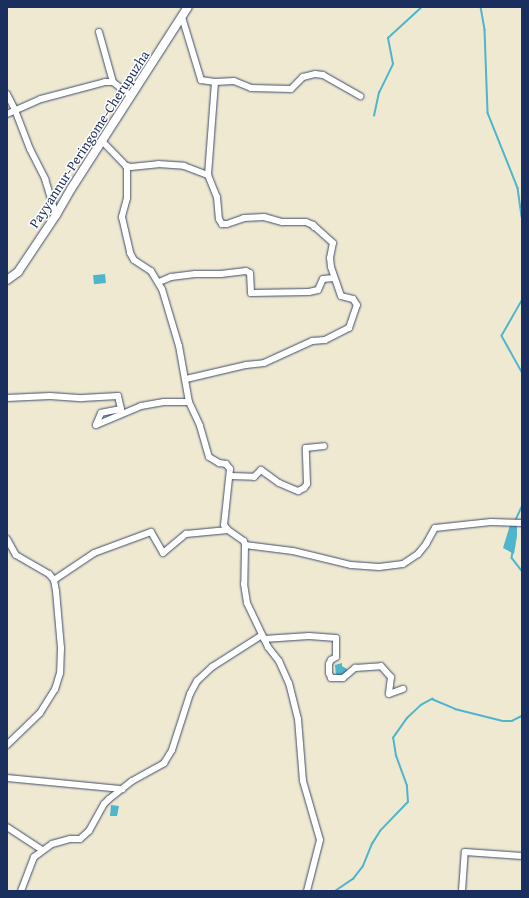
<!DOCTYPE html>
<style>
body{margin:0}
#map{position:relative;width:529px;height:898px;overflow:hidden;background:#f0e9d1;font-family:"Gentium Book Plus",serif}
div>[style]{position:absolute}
.water>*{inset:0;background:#4eb5cd;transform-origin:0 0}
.stream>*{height:1.5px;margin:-0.75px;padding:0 0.75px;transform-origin:0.75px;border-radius:0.75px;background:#4eb5cd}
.roads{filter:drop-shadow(0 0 1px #3b4b6f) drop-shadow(0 0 1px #3b4b6f)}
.minor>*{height:6px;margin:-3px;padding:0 3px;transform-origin:3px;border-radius:3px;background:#fff}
.secondary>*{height:8px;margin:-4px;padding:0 4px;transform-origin:4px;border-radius:4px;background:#fff}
span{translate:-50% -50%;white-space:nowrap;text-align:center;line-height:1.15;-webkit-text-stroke:3px #fff;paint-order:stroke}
.street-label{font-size:14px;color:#1b2f5e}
.frame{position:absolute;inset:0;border:8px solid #1b2f5e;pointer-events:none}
</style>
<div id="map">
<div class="water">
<i style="left:105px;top:274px;width:9px;height:12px;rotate:84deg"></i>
<i style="clip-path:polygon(510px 525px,517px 526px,517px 536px,514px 554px,503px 548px)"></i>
<i style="clip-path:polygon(342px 663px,342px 666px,347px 669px,348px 673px,336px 676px,335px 665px)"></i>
<i style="clip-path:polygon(111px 805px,119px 806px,117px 816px,110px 816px)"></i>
</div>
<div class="stream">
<i style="left:481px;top:7px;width:23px;rotate:80deg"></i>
<i style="left:485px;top:30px;width:83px;rotate:87.9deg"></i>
<i style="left:488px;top:113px;width:81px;rotate:68.2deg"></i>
<i style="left:518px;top:188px;width:29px;rotate:82deg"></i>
<i style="left:374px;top:116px;width:24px;rotate:-78deg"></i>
<i style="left:379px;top:93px;width:32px;rotate:-64deg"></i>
<i style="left:393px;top:64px;width:26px;rotate:-101deg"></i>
<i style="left:388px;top:38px;width:46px;rotate:-42.4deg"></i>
<i style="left:522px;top:301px;width:40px;rotate:119.7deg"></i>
<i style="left:502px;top:336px;width:41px;rotate:60.9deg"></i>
<i style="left:516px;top:519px;width:14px;rotate:-65deg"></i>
<i style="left:513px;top:552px;width:6px;rotate:99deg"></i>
<i style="left:512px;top:558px;width:16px;rotate:52deg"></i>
<i style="left:335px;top:891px;width:22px;rotate:-34deg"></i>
<i style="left:353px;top:879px;width:16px;rotate:-52deg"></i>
<i style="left:363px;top:866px;width:24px;rotate:-68deg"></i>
<i style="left:372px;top:844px;width:15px;rotate:-58deg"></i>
<i style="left:380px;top:831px;width:40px;rotate:-46deg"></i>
<i style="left:408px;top:802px;width:16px;rotate:-94deg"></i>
<i style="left:407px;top:786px;width:32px;rotate:-110deg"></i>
<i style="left:396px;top:756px;width:18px;rotate:-99deg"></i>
<i style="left:393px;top:738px;width:24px;rotate:-55deg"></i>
<i style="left:407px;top:718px;width:19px;rotate:-43deg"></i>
<i style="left:421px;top:705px;width:13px;rotate:-29deg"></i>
<i style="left:432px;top:699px;width:25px;rotate:23deg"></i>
<i style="left:455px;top:709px;width:49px;rotate:14deg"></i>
<i style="left:503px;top:721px;width:9px"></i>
<i style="left:512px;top:721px;width:11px;rotate:-27deg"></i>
</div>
<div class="roads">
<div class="minor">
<i style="left:182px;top:17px;width:66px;rotate:73.2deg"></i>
<i style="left:201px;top:80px;width:14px;rotate:8deg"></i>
<i style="left:215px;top:82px;width:93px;rotate:94.3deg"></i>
<i style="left:99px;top:32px;width:52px;rotate:74.4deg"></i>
<i style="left:215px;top:82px;width:19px;rotate:-3deg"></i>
<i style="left:234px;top:81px;width:18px;rotate:22deg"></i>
<i style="left:251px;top:88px;width:40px;rotate:1.4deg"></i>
<i style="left:291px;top:89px;width:17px;rotate:-45deg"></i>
<i style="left:303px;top:77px;width:12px;rotate:-14deg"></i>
<i style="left:315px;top:74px;width:8px;rotate:7deg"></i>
<i style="left:323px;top:75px;width:43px;rotate:29.6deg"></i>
<i style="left:7px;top:94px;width:18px;rotate:63deg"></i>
<i style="left:15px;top:110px;width:42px;rotate:69deg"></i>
<i style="left:30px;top:149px;width:34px;rotate:63deg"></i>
<i style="left:45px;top:179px;width:38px;rotate:73deg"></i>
<i style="left:7px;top:114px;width:37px;rotate:-24deg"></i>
<i style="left:41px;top:99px;width:66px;rotate:-14.9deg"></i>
<i style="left:105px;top:82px;width:8px"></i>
<i style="left:113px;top:82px;width:23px;rotate:38deg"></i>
<i style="left:102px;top:141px;width:35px;rotate:46deg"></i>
<i style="left:126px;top:166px;width:5px;rotate:11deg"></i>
<i style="left:131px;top:167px;width:27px;rotate:-6deg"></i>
<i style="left:158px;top:164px;width:26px;rotate:4deg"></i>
<i style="left:184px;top:166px;width:26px;rotate:21deg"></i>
<i style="left:208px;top:175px;width:24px;rotate:68deg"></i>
<i style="left:217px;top:197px;width:22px;rotate:85deg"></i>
<i style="left:219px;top:219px;width:6px;rotate:59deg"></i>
<i style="left:222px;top:224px;width:5px"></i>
<i style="left:227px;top:224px;width:18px;rotate:-19deg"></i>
<i style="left:244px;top:218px;width:20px;rotate:-3deg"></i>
<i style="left:264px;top:217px;width:19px;rotate:16deg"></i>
<i style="left:282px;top:222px;width:24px"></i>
<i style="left:306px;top:222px;width:8px;rotate:23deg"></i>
<i style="left:313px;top:225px;width:2px;rotate:63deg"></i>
<i style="left:127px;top:166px;width:32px;rotate:90deg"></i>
<i style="left:127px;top:198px;width:20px;rotate:105deg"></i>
<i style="left:122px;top:217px;width:37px;rotate:77deg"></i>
<i style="left:130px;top:253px;width:8px;rotate:60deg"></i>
<i style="left:134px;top:260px;width:20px;rotate:33deg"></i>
<i style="left:151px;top:271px;width:21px;rotate:59deg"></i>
<i style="left:162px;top:289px;width:59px;rotate:73.4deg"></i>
<i style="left:179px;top:346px;width:57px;rotate:79.9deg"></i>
<i style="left:189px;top:402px;width:26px;rotate:65deg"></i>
<i style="left:200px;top:426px;width:32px;rotate:74deg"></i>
<i style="left:209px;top:457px;width:12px;rotate:31deg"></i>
<i style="left:219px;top:463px;width:7px;rotate:8deg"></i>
<i style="left:226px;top:464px;width:6px;rotate:51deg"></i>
<i style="left:230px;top:469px;width:56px;rotate:96.1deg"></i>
<i style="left:224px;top:525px;width:6px;rotate:51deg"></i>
<i style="left:228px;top:530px;width:19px;rotate:35deg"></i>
<i style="left:244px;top:541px;width:4px;rotate:76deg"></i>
<i style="left:245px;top:545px;width:39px;rotate:91deg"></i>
<i style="left:244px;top:584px;width:19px;rotate:81deg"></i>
<i style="left:247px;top:603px;width:49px;rotate:64.5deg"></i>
<i style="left:268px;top:647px;width:18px;rotate:52deg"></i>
<i style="left:279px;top:661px;width:24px;rotate:66deg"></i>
<i style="left:289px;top:683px;width:37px;rotate:76deg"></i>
<i style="left:298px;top:719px;width:62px;rotate:85.4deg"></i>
<i style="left:303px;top:781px;width:61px;rotate:73.9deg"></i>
<i style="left:320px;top:840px;width:53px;rotate:104.3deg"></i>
<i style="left:159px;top:282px;width:13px;rotate:-23deg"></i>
<i style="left:171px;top:277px;width:24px;rotate:-7deg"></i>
<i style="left:195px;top:274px;width:26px"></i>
<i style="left:221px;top:274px;width:25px;rotate:-7deg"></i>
<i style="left:246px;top:271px;width:4px;rotate:27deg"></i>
<i style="left:250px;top:273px;width:20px;rotate:87deg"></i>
<i style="left:251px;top:293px;width:58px;rotate:-1deg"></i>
<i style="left:309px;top:292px;width:9px;rotate:-13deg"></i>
<i style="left:318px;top:290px;width:12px;rotate:-66deg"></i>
<i style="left:323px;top:279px;width:11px;rotate:-5deg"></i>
<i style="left:186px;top:379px;width:62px;rotate:-13.1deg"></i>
<i style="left:246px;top:365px;width:18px;rotate:-6deg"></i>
<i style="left:264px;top:363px;width:53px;rotate:-24.6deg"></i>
<i style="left:312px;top:341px;width:13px;rotate:-4deg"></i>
<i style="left:325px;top:340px;width:27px;rotate:-27deg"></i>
<i style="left:349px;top:328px;width:24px;rotate:-71deg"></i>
<i style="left:357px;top:305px;width:7px;rotate:-124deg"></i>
<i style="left:353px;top:299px;width:12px;rotate:-166deg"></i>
<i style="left:341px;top:296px;width:31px;rotate:-109deg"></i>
<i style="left:331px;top:267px;width:9px;rotate:-96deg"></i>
<i style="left:330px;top:258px;width:15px;rotate:-79deg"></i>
<i style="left:333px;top:243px;width:27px;rotate:-138deg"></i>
<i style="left:7px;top:398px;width:43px;rotate:-2.7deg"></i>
<i style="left:50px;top:396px;width:32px;rotate:4deg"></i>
<i style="left:82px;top:398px;width:36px;rotate:-3deg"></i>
<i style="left:118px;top:396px;width:13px;rotate:77deg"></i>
<i style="left:121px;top:409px;width:20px;rotate:169deg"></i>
<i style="left:101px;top:413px;width:13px;rotate:113deg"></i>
<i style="left:96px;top:425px;width:49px;rotate:-22.9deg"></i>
<i style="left:141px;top:406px;width:23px;rotate:-10deg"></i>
<i style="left:164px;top:402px;width:25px"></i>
<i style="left:230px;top:476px;width:24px;rotate:2deg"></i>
<i style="left:254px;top:477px;width:10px;rotate:-45deg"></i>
<i style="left:261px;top:470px;width:22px;rotate:36deg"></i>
<i style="left:279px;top:483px;width:21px;rotate:23deg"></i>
<i style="left:298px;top:491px;width:7px;rotate:-27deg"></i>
<i style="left:304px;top:488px;width:5px;rotate:-53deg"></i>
<i style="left:307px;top:484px;width:36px;rotate:-92deg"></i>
<i style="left:306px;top:448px;width:18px;rotate:-6deg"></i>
<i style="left:7px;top:539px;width:18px;rotate:61deg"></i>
<i style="left:16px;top:555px;width:38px;rotate:30deg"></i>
<i style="left:49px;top:574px;width:8px;rotate:50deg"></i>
<i style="left:54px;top:580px;width:11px;rotate:80deg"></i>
<i style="left:56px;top:591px;width:57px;rotate:85deg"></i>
<i style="left:61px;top:648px;width:25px;rotate:92deg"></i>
<i style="left:60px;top:673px;width:17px;rotate:107deg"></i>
<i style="left:55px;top:689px;width:28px;rotate:122deg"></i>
<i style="left:40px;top:713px;width:46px;rotate:135.9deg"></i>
<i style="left:245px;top:545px;width:48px;rotate:7.1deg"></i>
<i style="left:293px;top:551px;width:60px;rotate:13.6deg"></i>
<i style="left:351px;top:565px;width:28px;rotate:4deg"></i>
<i style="left:379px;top:567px;width:24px;rotate:-7deg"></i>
<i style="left:403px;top:564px;width:18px;rotate:-34deg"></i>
<i style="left:418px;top:554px;width:13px;rotate:-51deg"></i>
<i style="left:426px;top:544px;width:18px;rotate:-61deg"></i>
<i style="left:435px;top:528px;width:56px;rotate:-6.1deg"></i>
<i style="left:491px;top:522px;width:31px;rotate:2deg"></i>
<i style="left:54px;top:580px;width:48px;rotate:-34deg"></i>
<i style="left:94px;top:553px;width:61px;rotate:-20.2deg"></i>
<i style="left:151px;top:532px;width:24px;rotate:60deg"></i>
<i style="left:163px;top:553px;width:30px;rotate:-40deg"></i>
<i style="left:186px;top:534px;width:42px;rotate:-5.4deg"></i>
<i style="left:264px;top:639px;width:45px;rotate:-3.8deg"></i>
<i style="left:309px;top:636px;width:27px;rotate:4deg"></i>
<i style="left:336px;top:638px;width:19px;rotate:90deg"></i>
<i style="left:336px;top:657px;width:6px;rotate:149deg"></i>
<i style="left:331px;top:660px;width:4px;rotate:117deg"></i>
<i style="left:329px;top:664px;width:9px;rotate:90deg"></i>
<i style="left:329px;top:673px;width:5px;rotate:68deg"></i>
<i style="left:331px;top:678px;width:12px"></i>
<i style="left:343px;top:678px;width:16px;rotate:-40deg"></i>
<i style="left:355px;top:668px;width:26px;rotate:-4deg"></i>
<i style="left:381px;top:666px;width:15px;rotate:48deg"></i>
<i style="left:391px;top:677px;width:17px;rotate:97deg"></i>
<i style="left:389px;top:694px;width:15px;rotate:-20deg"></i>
<i style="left:7px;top:778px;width:116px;rotate:5.5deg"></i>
<i style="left:7px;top:827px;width:42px;rotate:33.3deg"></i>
<i style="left:21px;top:891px;width:36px;rotate:-69deg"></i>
<i style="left:34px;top:857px;width:22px;rotate:-36deg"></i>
<i style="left:52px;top:844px;width:19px;rotate:-16deg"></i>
<i style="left:70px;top:839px;width:10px"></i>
<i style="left:80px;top:839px;width:12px;rotate:-42deg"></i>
<i style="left:89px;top:831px;width:31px;rotate:-61deg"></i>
<i style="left:104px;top:804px;width:7px;rotate:-45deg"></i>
<i style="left:109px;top:799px;width:29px;rotate:-38deg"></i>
<i style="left:132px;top:781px;width:37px;rotate:-29deg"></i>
<i style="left:164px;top:763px;width:15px;rotate:-58deg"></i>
<i style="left:172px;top:750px;width:59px;rotate:-72.2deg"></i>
<i style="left:190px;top:694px;width:15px;rotate:-62deg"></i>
<i style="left:197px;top:681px;width:21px;rotate:-43deg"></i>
<i style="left:212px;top:667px;width:59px;rotate:-32.6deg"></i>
<i style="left:462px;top:891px;width:39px;rotate:-86deg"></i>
<i style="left:465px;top:852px;width:57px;rotate:4deg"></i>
</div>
<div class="secondary">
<i style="left:7px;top:280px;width:14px;rotate:-36deg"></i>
<i style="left:18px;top:272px;width:69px;rotate:-56.3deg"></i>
<i style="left:56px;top:215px;width:30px;rotate:-60deg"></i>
<i style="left:71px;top:189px;width:216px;rotate:-57.3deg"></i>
</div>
</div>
<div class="street-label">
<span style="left:89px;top:139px;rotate:-57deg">Payyannur-Peringome-Cherupuzha</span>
</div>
<div class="frame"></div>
</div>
